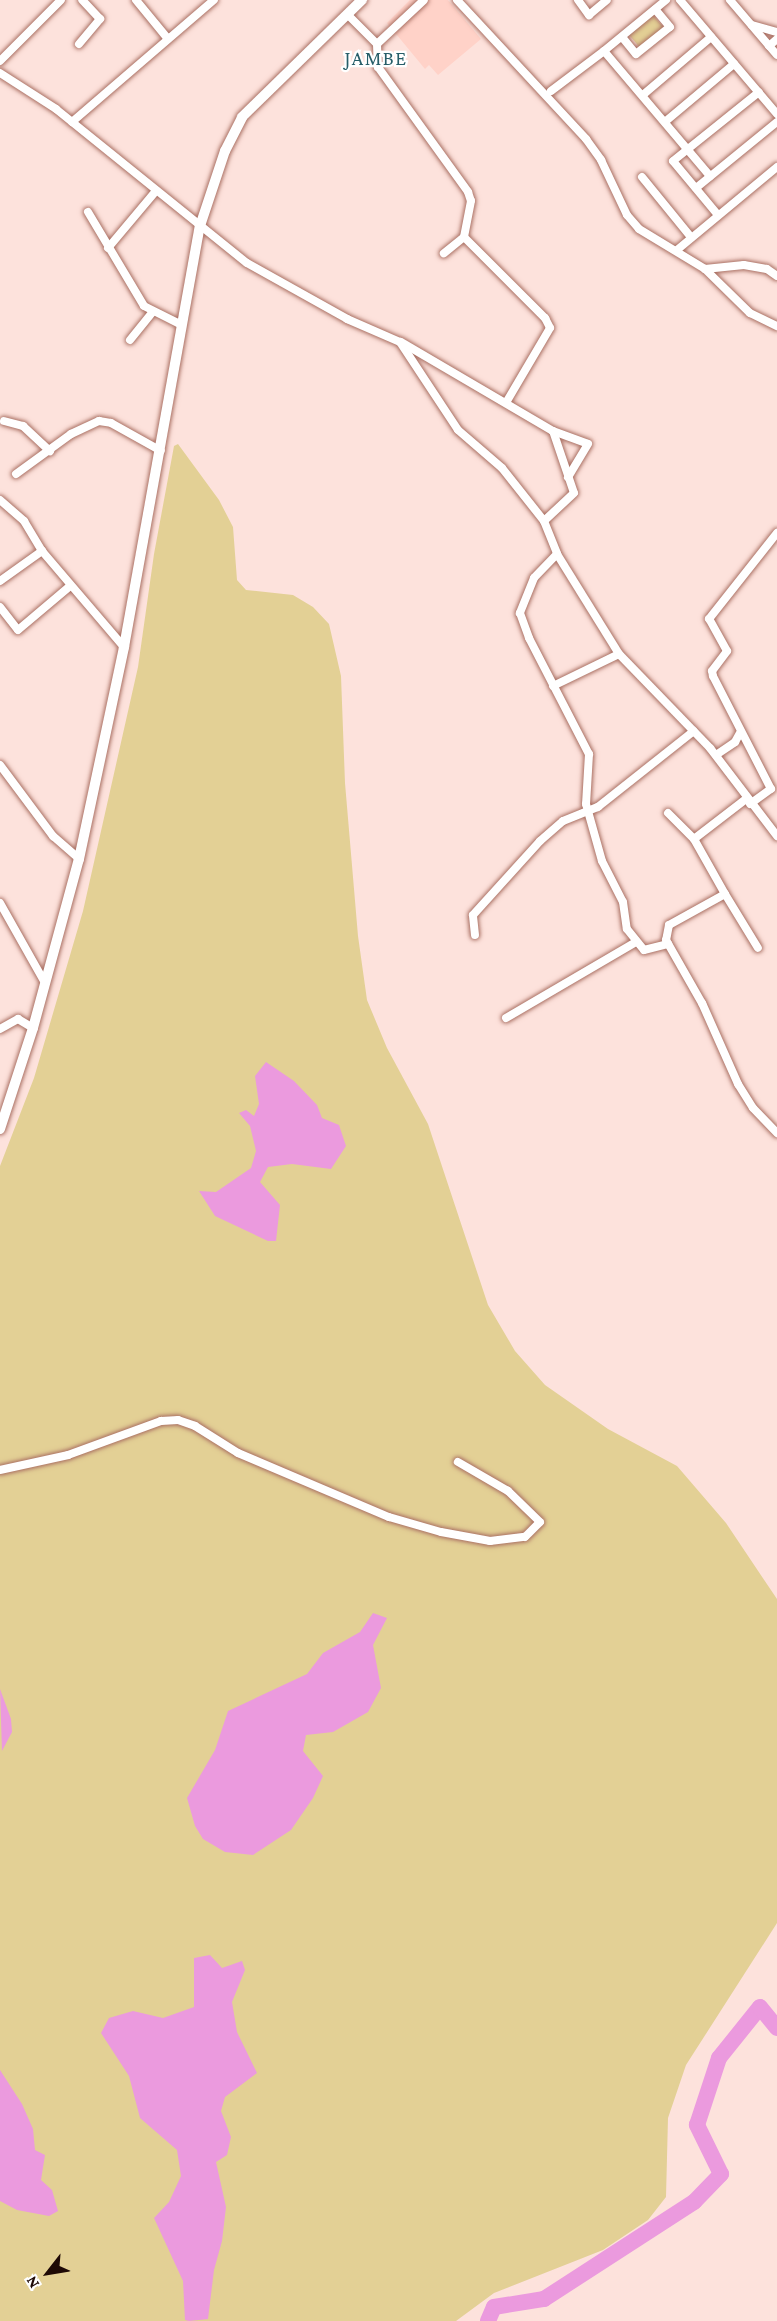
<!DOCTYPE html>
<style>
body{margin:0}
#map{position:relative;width:777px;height:2321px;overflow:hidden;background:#fde2dc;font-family:"Crimson Pro",serif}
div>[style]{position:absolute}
.built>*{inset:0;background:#ffd2c8}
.green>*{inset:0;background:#e3d095;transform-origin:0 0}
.water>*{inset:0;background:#eb9ade}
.river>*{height:16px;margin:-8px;padding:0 8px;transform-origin:8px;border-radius:8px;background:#eb9ade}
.roads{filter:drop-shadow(0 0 2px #aa7063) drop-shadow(0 0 2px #aa7063)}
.street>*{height:8px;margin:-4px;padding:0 4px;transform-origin:4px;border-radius:4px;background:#fff}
.secondary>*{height:10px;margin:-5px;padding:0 5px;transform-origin:5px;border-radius:5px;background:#fff}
span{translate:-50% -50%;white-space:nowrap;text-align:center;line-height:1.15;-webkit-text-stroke:4.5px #fff;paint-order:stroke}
.quarter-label{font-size:20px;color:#275e69;letter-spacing:1.5px}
.north{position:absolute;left:18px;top:2243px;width:60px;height:60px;-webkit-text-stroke:4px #fff;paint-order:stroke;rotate:239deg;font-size:16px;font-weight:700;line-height:24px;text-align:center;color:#1e0905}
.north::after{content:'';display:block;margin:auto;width:21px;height:27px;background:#1e0905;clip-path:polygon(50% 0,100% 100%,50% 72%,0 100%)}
</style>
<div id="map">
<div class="built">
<i style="clip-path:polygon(410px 0,448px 0,481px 39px,438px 75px,429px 65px,425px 69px,387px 23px)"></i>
</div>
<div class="green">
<i style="left:653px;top:15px;width:17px;height:31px;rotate:50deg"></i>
<i style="clip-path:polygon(178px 444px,219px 500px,233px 527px,237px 580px,246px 590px,293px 595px,313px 607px,329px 624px,341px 676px,345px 783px,358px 936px,367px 1000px,387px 1048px,428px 1124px,488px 1305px,515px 1351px,545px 1385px,608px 1429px,677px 1466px,726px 1523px,777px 1599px,777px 1923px,686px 2065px,668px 2118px,666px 2197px,648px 2220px,603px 2250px,494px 2293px,456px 2321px,0 2321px,0 1166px,34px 1078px,83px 911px,138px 667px,154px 554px,174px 446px)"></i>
</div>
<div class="water">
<i style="clip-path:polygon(266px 1062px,294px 1081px,317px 1105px,322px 1118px,339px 1125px,346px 1146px,331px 1169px,292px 1164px,268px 1167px,260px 1182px,280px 1205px,276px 1241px,268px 1241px,215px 1216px,199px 1191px,216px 1192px,251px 1168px,256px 1151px,250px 1126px,239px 1113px,246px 1110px,254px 1116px,259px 1104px,255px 1076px)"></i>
<i style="clip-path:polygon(373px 1613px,387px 1618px,373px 1645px,381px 1688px,368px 1712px,333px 1732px,306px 1735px,303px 1751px,323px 1776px,313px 1798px,291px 1830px,253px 1855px,225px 1852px,203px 1839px,195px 1826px,187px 1798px,215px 1750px,228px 1711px,307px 1674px,323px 1653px,360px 1632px)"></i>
<i style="clip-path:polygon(0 1689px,11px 1719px,12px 1732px,2px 1751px)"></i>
<i style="clip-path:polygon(210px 1955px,222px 1968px,242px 1961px,245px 1970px,232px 2002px,237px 2032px,257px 2073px,225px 2097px,221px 2111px,231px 2137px,227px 2155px,216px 2162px,226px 2207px,222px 2241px,214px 2270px,208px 2319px,189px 2321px,185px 2320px,183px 2281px,154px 2218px,169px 2202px,181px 2176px,177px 2150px,140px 2118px,129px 2076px,101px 2033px,109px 2018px,133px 2011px,163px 2018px,194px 2007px,194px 1958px)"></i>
<i style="clip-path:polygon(0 2070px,22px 2104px,33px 2129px,35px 2150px,45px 2155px,41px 2180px,52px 2190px,58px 2211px,49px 2216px,17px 2210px,0 2201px)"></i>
</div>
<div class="river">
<i style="left:488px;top:2321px;width:15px;rotate:-67deg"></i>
<i style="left:494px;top:2307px;width:51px;rotate:-9.1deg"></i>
<i style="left:544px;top:2299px;width:179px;rotate:-32.9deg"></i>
<i style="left:694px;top:2202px;width:39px;rotate:-46deg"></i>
<i style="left:721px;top:2174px;width:55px;rotate:-116.1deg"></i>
<i style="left:697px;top:2125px;width:71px;rotate:-71.8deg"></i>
<i style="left:719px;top:2058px;width:65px;rotate:-51.2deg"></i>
<i style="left:760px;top:2007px;width:27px;rotate:51deg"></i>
</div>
<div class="roads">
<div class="street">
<i style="left:136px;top:0;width:50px;rotate:50.6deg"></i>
<i style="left:457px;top:0;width:190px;rotate:47.1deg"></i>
<i style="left:586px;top:139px;width:26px;rotate:54deg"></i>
<i style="left:601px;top:160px;width:61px;rotate:64.7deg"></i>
<i style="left:627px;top:215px;width:18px;rotate:49deg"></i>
<i style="left:639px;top:229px;width:77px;rotate:31.2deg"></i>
<i style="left:705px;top:269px;width:39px;rotate:-6deg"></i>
<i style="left:744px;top:265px;width:23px;rotate:10deg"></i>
<i style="left:767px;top:269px;width:12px;rotate:35deg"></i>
<i style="left:578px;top:0;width:19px;rotate:54deg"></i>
<i style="left:589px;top:15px;width:23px;rotate:-40deg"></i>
<i style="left:666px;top:0;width:80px;rotate:140.6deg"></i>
<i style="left:604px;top:51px;width:164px;rotate:49.7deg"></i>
<i style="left:680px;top:0;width:150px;rotate:49.6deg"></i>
<i style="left:730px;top:0;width:72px;rotate:49.5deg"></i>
<i style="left:348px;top:15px;width:41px;rotate:45deg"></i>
<i style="left:377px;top:44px;width:23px;rotate:88deg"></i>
<i style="left:378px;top:67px;width:154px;rotate:54.2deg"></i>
<i style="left:468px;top:192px;width:9px;rotate:72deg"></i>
<i style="left:471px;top:201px;width:37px;rotate:101deg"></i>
<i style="left:464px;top:237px;width:26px;rotate:141deg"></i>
<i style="left:752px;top:25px;width:26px;rotate:16deg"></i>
<i style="left:622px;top:37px;width:22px;rotate:51deg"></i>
<i style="left:636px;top:54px;width:43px;rotate:-38.5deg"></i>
<i style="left:670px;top:27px;width:23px;rotate:-130deg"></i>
<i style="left:79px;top:44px;width:33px;rotate:-50deg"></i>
<i style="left:100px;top:19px;width:26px;rotate:-133deg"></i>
<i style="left:377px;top:44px;width:64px;rotate:-43.1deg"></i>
<i style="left:769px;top:46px;width:11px;rotate:-41deg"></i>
<i style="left:0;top:61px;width:86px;rotate:-45deg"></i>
<i style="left:0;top:73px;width:67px;rotate:32.7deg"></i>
<i style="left:56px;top:109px;width:245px;rotate:38.9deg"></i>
<i style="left:247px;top:263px;width:115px;rotate:29.2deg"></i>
<i style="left:347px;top:319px;width:58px;rotate:23.5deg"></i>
<i style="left:400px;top:342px;width:105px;rotate:56.6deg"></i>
<i style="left:458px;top:430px;width:58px;rotate:40.8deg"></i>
<i style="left:502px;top:468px;width:68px;rotate:51.6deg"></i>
<i style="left:544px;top:521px;width:35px;rotate:68deg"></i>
<i style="left:557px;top:554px;width:118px;rotate:58.2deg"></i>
<i style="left:619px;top:654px;width:131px;rotate:45.9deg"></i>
<i style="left:710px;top:748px;width:111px;rotate:52.7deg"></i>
<i style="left:551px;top:91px;width:66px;rotate:-37deg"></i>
<i style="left:644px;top:94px;width:88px;rotate:-40.4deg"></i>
<i style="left:666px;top:121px;width:89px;rotate:-40deg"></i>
<i style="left:72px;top:122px;width:187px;rotate:-40.7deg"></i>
<i style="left:642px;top:177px;width:77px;rotate:50.8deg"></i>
<i style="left:696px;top:188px;width:104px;rotate:-39.2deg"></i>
<i style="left:88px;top:212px;width:109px;rotate:59.2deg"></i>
<i style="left:144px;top:306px;width:42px;rotate:26.6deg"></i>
<i style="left:718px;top:215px;width:70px;rotate:-129.8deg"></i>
<i style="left:673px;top:161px;width:110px;rotate:-38.7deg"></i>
<i style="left:464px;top:237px;width:115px;rotate:45deg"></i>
<i style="left:545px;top:318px;width:11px;rotate:63deg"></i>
<i style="left:550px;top:328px;width:85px;rotate:120.5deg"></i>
<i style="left:108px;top:248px;width:73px;rotate:-50deg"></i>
<i style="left:677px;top:250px;width:130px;rotate:-39.7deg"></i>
<i style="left:705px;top:269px;width:63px;rotate:44.4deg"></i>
<i style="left:750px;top:313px;width:30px;rotate:26deg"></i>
<i style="left:130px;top:340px;width:35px;rotate:-51deg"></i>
<i style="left:401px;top:342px;width:176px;rotate:30.4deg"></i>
<i style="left:553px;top:431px;width:65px;rotate:71.3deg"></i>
<i style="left:574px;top:493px;width:41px;rotate:137deg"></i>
<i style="left:4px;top:421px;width:20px;rotate:15deg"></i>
<i style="left:23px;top:426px;width:37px;rotate:43deg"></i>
<i style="left:553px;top:431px;width:37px;rotate:20deg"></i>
<i style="left:588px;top:444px;width:39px;rotate:121deg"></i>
<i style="left:16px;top:474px;width:68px;rotate:-36deg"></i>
<i style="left:71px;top:434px;width:31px;rotate:-25deg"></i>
<i style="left:99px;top:421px;width:12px;rotate:9deg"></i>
<i style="left:111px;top:423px;width:57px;rotate:29.2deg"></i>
<i style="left:0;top:500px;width:32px;rotate:41deg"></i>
<i style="left:24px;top:521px;width:35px;rotate:59deg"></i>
<i style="left:557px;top:554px;width:33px;rotate:134deg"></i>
<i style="left:534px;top:578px;width:38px;rotate:112deg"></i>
<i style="left:520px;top:613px;width:27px;rotate:70deg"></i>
<i style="left:529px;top:638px;width:131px;rotate:62.7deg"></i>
<i style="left:589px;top:754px;width:50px;rotate:93.4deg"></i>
<i style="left:586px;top:804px;width:59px;rotate:74.3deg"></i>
<i style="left:602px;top:861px;width:46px;rotate:62.9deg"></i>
<i style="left:623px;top:902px;width:27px;rotate:82deg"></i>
<i style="left:627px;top:929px;width:27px;rotate:51deg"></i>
<i style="left:644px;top:950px;width:25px;rotate:-14deg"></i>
<i style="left:0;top:581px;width:52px;rotate:-35.5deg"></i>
<i style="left:42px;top:551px;width:126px;rotate:49.5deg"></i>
<i style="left:0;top:607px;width:29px;rotate:52deg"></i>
<i style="left:18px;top:630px;width:68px;rotate:-40.2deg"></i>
<i style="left:553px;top:686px;width:73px;rotate:-25.9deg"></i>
<i style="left:716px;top:755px;width:23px;rotate:-34deg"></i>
<i style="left:735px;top:742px;width:10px;rotate:-61deg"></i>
<i style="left:0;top:765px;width:89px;rotate:53.3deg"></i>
<i style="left:53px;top:836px;width:35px;rotate:41deg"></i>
<i style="left:750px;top:804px;width:26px;rotate:-36deg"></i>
<i style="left:771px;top:789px;width:127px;rotate:-117.2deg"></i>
<i style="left:713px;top:676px;width:5px;rotate:-101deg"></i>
<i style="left:712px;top:671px;width:25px;rotate:-53deg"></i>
<i style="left:727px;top:651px;width:37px;rotate:-119deg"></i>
<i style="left:709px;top:619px;width:110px;rotate:-51.7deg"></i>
<i style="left:668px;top:813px;width:37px;rotate:45deg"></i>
<i style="left:694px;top:839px;width:63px;rotate:60.6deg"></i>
<i style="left:725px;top:894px;width:64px;rotate:151deg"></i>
<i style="left:669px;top:925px;width:15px;rotate:101deg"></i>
<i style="left:666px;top:940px;width:73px;rotate:60.3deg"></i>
<i style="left:702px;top:1003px;width:89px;rotate:66deg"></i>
<i style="left:738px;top:1084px;width:28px;rotate:58deg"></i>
<i style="left:753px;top:1108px;width:35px;rotate:46deg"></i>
<i style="left:694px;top:839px;width:66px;rotate:-37.6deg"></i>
<i style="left:725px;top:894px;width:63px;rotate:58.6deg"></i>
<i style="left:0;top:903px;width:90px;rotate:60.6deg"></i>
<i style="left:475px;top:935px;width:20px;rotate:-96deg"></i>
<i style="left:473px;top:915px;width:100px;rotate:-47.8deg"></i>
<i style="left:540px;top:841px;width:30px;rotate:-41deg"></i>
<i style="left:563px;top:821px;width:38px;rotate:-22deg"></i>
<i style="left:598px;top:807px;width:122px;rotate:-38.4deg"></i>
<i style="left:506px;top:1018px;width:151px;rotate:-30.3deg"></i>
<i style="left:0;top:1029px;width:21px;rotate:-29deg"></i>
<i style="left:18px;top:1019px;width:17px;rotate:31deg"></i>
<i style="left:0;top:1470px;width:70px;rotate:-12.4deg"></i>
<i style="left:68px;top:1455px;width:99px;rotate:-20.1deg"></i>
<i style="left:161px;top:1421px;width:17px;rotate:-3deg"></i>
<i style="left:178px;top:1420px;width:18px;rotate:19deg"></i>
<i style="left:195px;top:1426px;width:51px;rotate:32.1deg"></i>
<i style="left:238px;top:1453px;width:164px;rotate:23deg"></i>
<i style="left:389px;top:1517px;width:54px;rotate:16.1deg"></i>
<i style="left:441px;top:1532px;width:50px;rotate:10.4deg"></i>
<i style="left:490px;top:1541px;width:35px;rotate:-7deg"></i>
<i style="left:525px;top:1537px;width:21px;rotate:-45deg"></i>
<i style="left:540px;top:1522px;width:45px;rotate:-135.9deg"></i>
<i style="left:508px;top:1491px;width:58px;rotate:-149.9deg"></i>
</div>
<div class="secondary">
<i style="left:0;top:1129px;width:106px;rotate:-71.9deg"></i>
<i style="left:33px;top:1028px;width:175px;rotate:-74.8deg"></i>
<i style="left:79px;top:859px;width:217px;rotate:-78deg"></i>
<i style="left:124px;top:647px;width:428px;rotate:-79.8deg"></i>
<i style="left:200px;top:226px;width:79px;rotate:-71.6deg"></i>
<i style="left:225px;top:151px;width:38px;rotate:-63deg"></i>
<i style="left:242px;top:117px;width:168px;rotate:-44.3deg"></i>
</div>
</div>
<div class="quarter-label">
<span style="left:376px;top:58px">JAMBE</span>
</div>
<div class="north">N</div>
</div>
